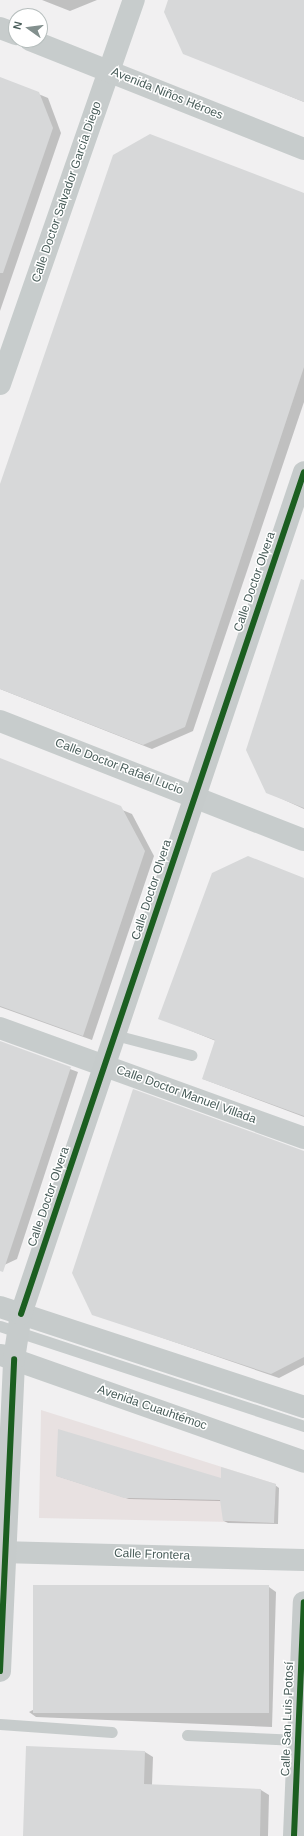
<!DOCTYPE html>
<meta charset="utf-8">
<style>
body{margin:0}
#map{position:relative;width:304px;height:1836px;overflow:hidden;background:#f1f0f1;font-family:Arial,sans-serif}
div>[style]{position:absolute}
.commercial>*{inset:0;background:#e8e1e1}
.shadow>*{inset:0;background:#0003}
.building>*{inset:0;background:#d7d8d9;transform-origin:0 0}
.lane>*{height:11px;margin:-5.5px;padding:0 5.5px;transform-origin:5.5px;border-radius:5.5px;background:#c7cccc}
.street>*{height:22px;margin:-11px;padding:0 11px;transform-origin:11px;border-radius:11px;background:#c7cccc}
.secondary>*{height:22px;margin:-11px;padding:0 11px;transform-origin:11px;border-radius:11px;background:#c7cccc}
.primary>*{height:22px;margin:-11px;padding:0 11px;transform-origin:11px;border-radius:11px;background:#c6cbcb}
.cycleway>*{height:6px;margin:-3px;padding:0 3px;transform-origin:3px;border-radius:3px;background:#1b5e20}
span{translate:-50% -50%;white-space:nowrap;text-align:center;line-height:1.15;-webkit-text-stroke:3px #fff;paint-order:stroke}
.street-label{font-size:12px;color:#485c59}
.north{position:absolute;left:8px;top:8px;width:40px;height:40px;box-sizing:border-box;background:#fff;border:1px solid #b6bebd;border-radius:50%;rotate:284deg;font-size:11px;font-weight:700;line-height:16px;text-align:center;color:#485c59}
.north::after{content:'';display:block;margin:auto;width:14px;height:18px;background:#83908e;clip-path:polygon(50% 0,100% 100%,50% 72%,0 100%)}
</style>
<div id="map">
<div class="commercial">
<i style="clip-path:polygon(41px 1410px,276px 1484px,274px 1523px,39px 1518px)"></i>
</div>
<div class="shadow">
<i style="clip-path:polygon(42px 0,97px 0,70px 11px)"></i>
<i style="clip-path:polygon(169px 0,304px 0,304px 102px,184px 53px)"></i>
<i style="clip-path:polygon(0 78px,48px 98px,61px 133px,0 311px)"></i>
<i style="clip-path:polygon(304px 195px,304px 402px,193px 731px,152px 749px,0 689px,0 487px)"></i>
<i style="clip-path:polygon(304px 580px,304px 809px,267px 792px,247px 750px)"></i>
<i style="clip-path:polygon(0 760px,132px 814px,154px 856px,92px 1040px,0 1007px)"></i>
<i style="clip-path:polygon(304px 879px,304px 1117px,203px 1079px,216px 1041px,159px 1018px)"></i>
<i style="clip-path:polygon(0 1043px,78px 1072px,17px 1259px,0 1267px)"></i>
<i style="clip-path:polygon(304px 1152px,304px 1365px,279px 1378px,93px 1314px)"></i>
<i style="clip-path:polygon(57px 1476px,275px 1485px,279px 1488px,278px 1524px,228px 1523px,224px 1521px,221px 1501px,129px 1499px)"></i>
<i style="clip-path:polygon(269px 1587px,276px 1592px,272px 1727px,36px 1717px,29px 1712px)"></i>
<i style="clip-path:polygon(145px 1752px,153px 1757px,152px 1785px,261px 1790px,269px 1795px,268px 1836px,24px 1836px)"></i>
</div>
<div class="building">
<i style="clip-path:polygon(168px 0,304px 0,304px 102px,183px 54px,164px 12px)"></i>
<i style="clip-path:polygon(0 77px,39px 92px,53px 128px,3px 273px,0 273px)"></i>
<i style="clip-path:polygon(150px 134px,304px 193px,304px 367px,185px 727px,143px 745px,0 689px,0 484px,113px 155px)"></i>
<i style="clip-path:polygon(301px 579px,304px 580px,304px 808px,266px 793px,246px 750px)"></i>
<i style="clip-path:polygon(0 758px,121px 806px,145px 851px,83px 1036px,0 1006px)"></i>
<i style="clip-path:polygon(248px 856px,304px 878px,304px 1116px,202px 1079px,215px 1040px,158px 1019px,212px 873px)"></i>
<i style="clip-path:polygon(0 1041px,71px 1067px,3px 1272px,0 1271px)"></i>
<i style="clip-path:polygon(133px 1089px,304px 1151px,304px 1357px,271px 1374px,92px 1315px,72px 1273px)"></i>
<i style="clip-path:polygon(58px 1429px,221px 1478px,221px 1467px,276px 1484px,274px 1523px,223px 1521px,220px 1500px,124px 1498px,56px 1476px)"></i>
<i style="left:33px;top:1585px;width:236px;height:128px"></i>
<i style="clip-path:polygon(26px 1746px,145px 1751px,144px 1784px,261px 1789px,260px 1836px,23px 1836px)"></i>
</div>
<div class="lane">
<i style="left:115px;top:1035px;width:79px;rotate:14.7deg"></i>
<i style="left:0;top:1326px;width:320px;rotate:18.2deg"></i>
<i style="left:0;top:1724px;width:112px;rotate:4.1deg"></i>
<i style="left:187px;top:1735px;width:111px;rotate:2.6deg"></i>
</div>
<div class="street">
<i style="left:0;top:384px;width:407px;rotate:-70.8deg"></i>
<i style="left:0;top:721px;width:326px;rotate:21.4deg"></i>
<i style="left:0;top:1028px;width:323px;rotate:19.9deg"></i>
<i style="left:0;top:1552px;width:304px;rotate:1.5deg"></i>
</div>
<div class="secondary">
<i style="left:0;top:28px;width:17px;rotate:21deg"></i>
<i style="left:30px;top:40px;width:295px;rotate:21.7deg"></i>
</div>
<div class="primary">
<i style="left:0;top:1307px;width:320px;rotate:18.2deg"></i>
<i style="left:1px;top:1355px;width:321px;rotate:19.4deg"></i>
<i style="left:0;top:1671px;width:312px;rotate:-87.4deg"></i>
<i style="left:14px;top:1359px;width:46px;rotate:-81.2deg"></i>
<i style="left:21px;top:1314px;width:888px;rotate:-71.42deg"></i>
<i style="left:294px;top:1836px;width:234px;rotate:-87.6deg"></i>
</div>
<div class="cycleway">
<i style="left:21px;top:1314px;width:888px;rotate:-71.42deg"></i>
<i style="left:0;top:1671px;width:312px;rotate:-87.4deg"></i>
<i style="left:294px;top:1836px;width:234px;rotate:-87.6deg"></i>
</div>
<div class="street-label">
<span style="left:167px;top:94px;rotate:22deg">Avenida Niños Héroes</span>
<span style="left:67px;top:192px;rotate:-71deg">Calle Doctor Salvador García Diego</span>
<span style="left:255px;top:582px;rotate:-71deg">Calle Doctor Olvera</span>
<span style="left:119px;top:767px;rotate:21deg">Calle Doctor Rafaél Lucio</span>
<span style="left:152px;top:890px;rotate:-72deg">Calle Doctor Olvera</span>
<span style="left:186px;top:1095px;rotate:20deg">Calle Doctor Manuel Villada</span>
<span style="left:49px;top:1197px;rotate:-71deg">Calle Doctor Olvera</span>
<span style="left:152px;top:1408px;rotate:19deg">Avenida Cuauhtémoc</span>
<span style="left:152px;top:1555px;rotate:2deg">Calle Frontera</span>
<span style="left:288px;top:1719px;rotate:-88deg">Calle San Luis Potosí</span>
</div>
<div class="north">N</div>
</div>
